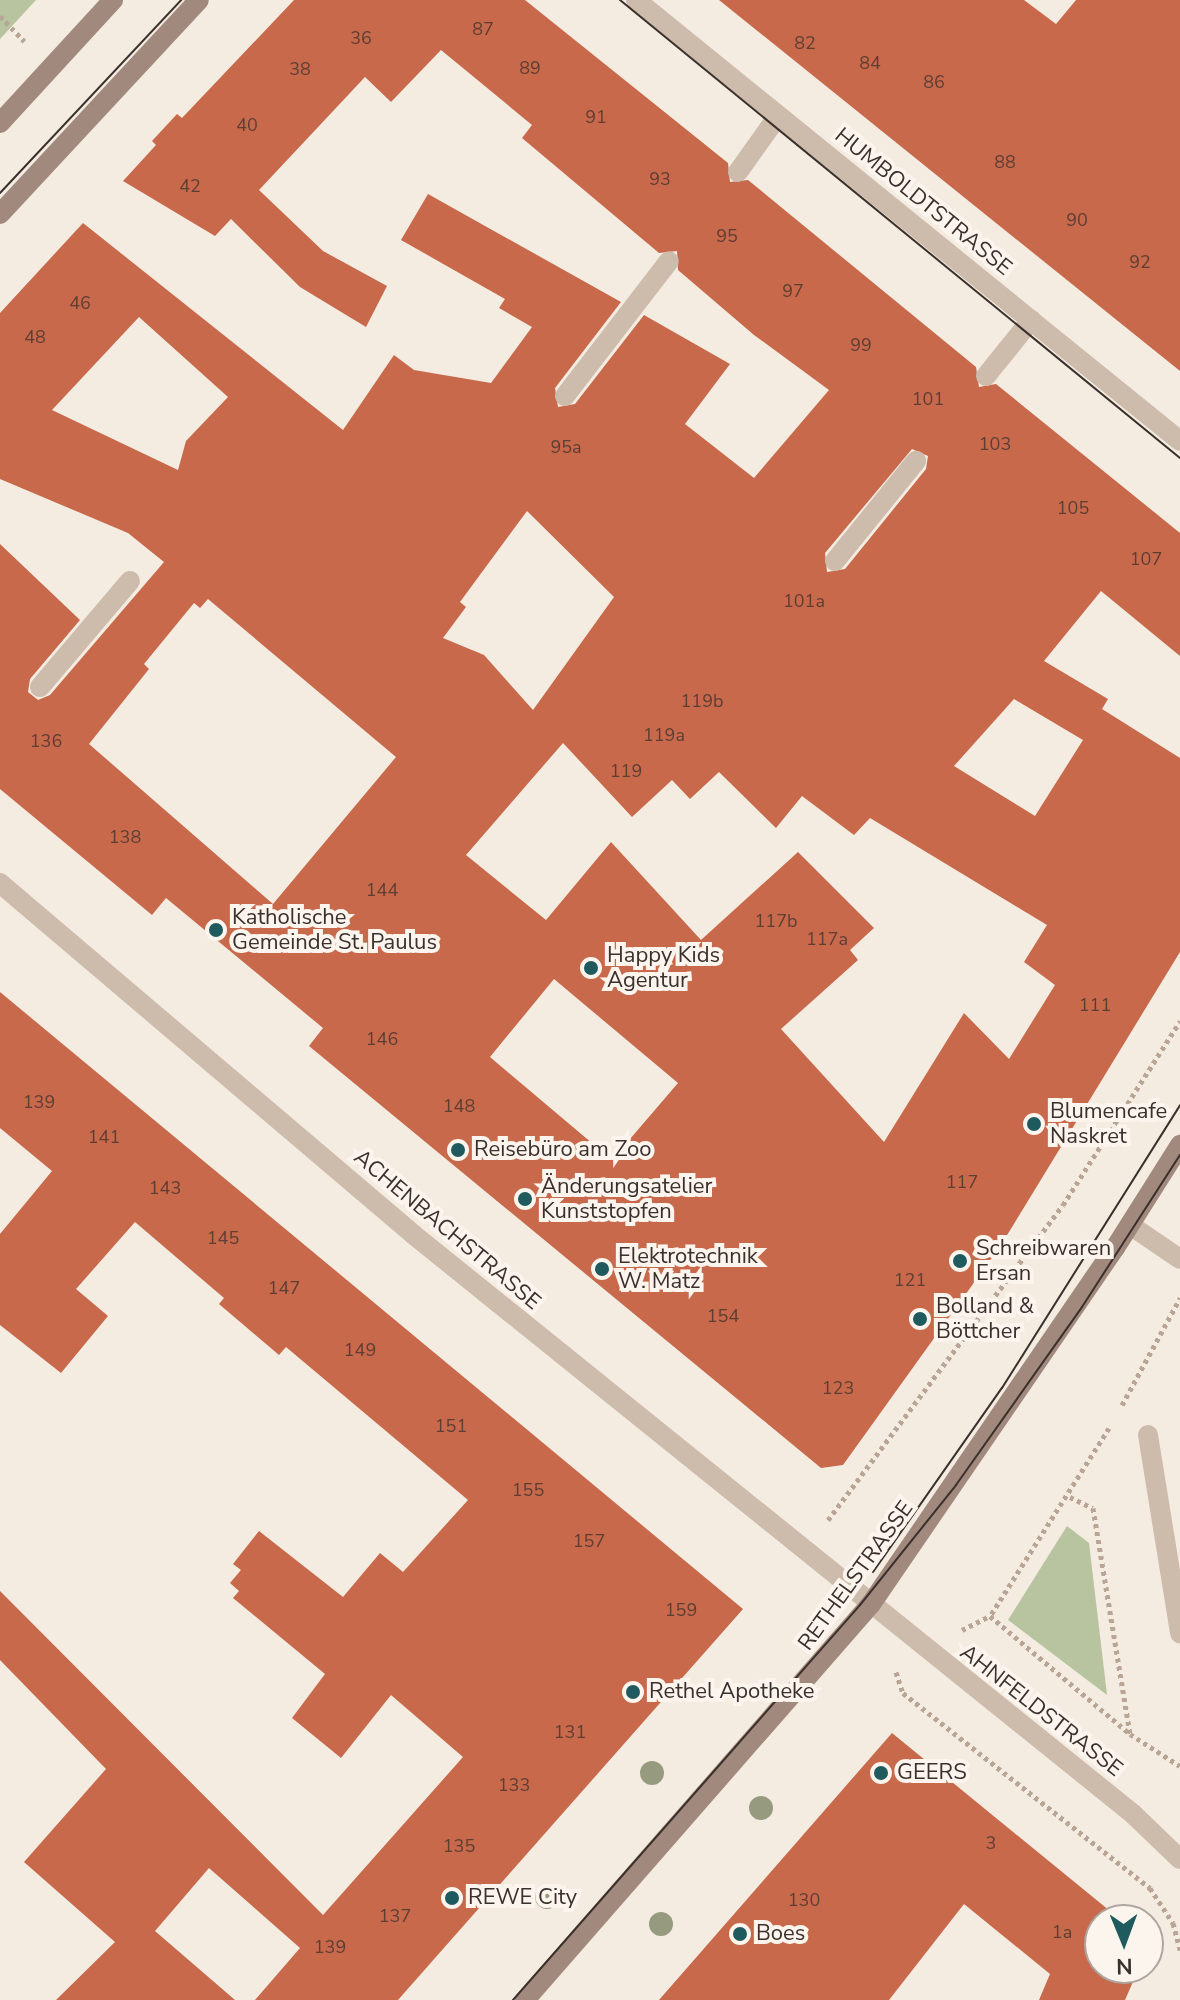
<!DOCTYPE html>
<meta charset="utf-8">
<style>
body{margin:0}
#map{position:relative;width:1180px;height:2000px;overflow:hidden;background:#f4ebe1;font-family:"Nunito Sans",sans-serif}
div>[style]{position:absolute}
.green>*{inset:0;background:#b8c4a0}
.building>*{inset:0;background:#c8694b}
.path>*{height:5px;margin-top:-2.5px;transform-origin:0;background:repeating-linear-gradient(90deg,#b9a596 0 4px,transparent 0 8px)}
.lane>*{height:20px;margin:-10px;padding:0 10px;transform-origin:10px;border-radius:10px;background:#cdbbac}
.street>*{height:20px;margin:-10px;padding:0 10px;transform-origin:10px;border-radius:10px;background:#cdbbac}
.secondary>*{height:20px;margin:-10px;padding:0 10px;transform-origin:10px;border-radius:10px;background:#a18a7d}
.tram>*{height:2px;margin:-1px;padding:0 1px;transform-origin:1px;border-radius:1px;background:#3b302b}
.trees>*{width:24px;height:24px;margin:-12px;border-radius:50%;background:#969b7f}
.dots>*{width:22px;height:22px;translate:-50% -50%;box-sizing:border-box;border:4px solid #fbf5ee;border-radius:50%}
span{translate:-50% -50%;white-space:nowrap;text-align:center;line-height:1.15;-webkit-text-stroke:8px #fbf5ee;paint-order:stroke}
.number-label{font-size:18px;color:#5e3e33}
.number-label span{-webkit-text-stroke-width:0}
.street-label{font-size:22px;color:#3b302b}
.poi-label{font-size:22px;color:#3b302b}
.left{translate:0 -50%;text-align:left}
.north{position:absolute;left:1084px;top:1904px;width:80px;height:80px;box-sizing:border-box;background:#fbf5ee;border:2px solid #aea6a0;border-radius:50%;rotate:179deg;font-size:22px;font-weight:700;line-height:32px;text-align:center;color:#3b302b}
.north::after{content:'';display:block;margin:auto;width:28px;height:36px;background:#1f5a5e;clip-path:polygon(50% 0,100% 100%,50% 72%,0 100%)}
</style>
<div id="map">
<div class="green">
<i style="clip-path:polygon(0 0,36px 0,0 39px)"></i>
<i style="clip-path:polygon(1067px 1526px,1089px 1543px,1107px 1695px,1008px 1620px)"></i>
</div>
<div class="building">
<i style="clip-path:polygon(evenodd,294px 0,525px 0,728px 163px,730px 182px,748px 180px,976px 367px,979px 387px,996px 384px,1180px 533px,1180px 656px,1101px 591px,1044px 661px,1108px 699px,1102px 709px,1180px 758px,1180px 952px,1001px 1245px,843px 1465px,821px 1468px,309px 1046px,323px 1028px,166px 898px,152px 915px,0 789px,0 544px,80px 620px,30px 679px,28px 692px,38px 700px,50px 695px,164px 562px,128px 533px,0 479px,0 313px,83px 223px,343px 430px,394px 355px,414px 370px,491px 383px,532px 327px,499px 308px,505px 299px,401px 240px,428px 194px,621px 302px,555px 388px,558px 407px,575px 404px,644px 315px,730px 364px,685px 424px,754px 478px,829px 390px,754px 335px,678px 270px,677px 251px,659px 253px,522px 138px,532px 125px,441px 50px,391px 102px,365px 77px,259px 190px,323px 251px,387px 286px,366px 327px,300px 287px,231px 219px,215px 236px,123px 181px,156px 145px,152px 141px,177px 114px,182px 118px,294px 0,139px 317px,228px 397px,186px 441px,178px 470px,52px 410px,139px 317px,294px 0,912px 449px,928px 456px,926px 469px,845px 569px,827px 572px,825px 553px,912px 449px,294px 0,527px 511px,614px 597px,533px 710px,484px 655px,443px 638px,466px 607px,460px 602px,527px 511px,294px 0,208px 599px,396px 757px,273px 904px,89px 744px,149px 669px,144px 664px,194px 603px,200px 608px,208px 599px,294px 0,1014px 699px,1083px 740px,1035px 816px,954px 766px,1014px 699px,294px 0,563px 743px,632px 817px,672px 780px,690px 799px,719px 772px,776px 828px,802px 796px,854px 835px,870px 818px,1047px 925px,1024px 962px,1055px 985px,1009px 1059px,964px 1013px,884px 1142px,781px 1029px,858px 960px,850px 950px,874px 928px,798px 852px,701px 940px,611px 842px,546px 920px,466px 855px,563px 743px,294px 0,554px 979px,678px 1083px,612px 1160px,490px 1057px,554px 979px)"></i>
<i style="clip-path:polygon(719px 0,1024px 0,1056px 24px,1076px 0,1180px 0,1180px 371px)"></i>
<i style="clip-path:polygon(0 992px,743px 1609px,398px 2000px,255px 2000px,300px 1948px,209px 1868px,155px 1931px,235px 2000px,56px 2000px,115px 1942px,24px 1862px,106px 1769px,0 1660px,0 1591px,323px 1915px,463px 1757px,391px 1695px,341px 1758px,292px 1718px,325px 1674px,233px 1598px,239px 1591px,230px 1583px,241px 1570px,233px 1564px,259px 1531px,343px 1597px,380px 1553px,403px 1572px,468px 1500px,286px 1347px,279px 1355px,219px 1304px,224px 1298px,135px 1222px,76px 1289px,108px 1316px,61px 1373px,0 1325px,0 1234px,52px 1171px,0 1128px)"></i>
<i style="clip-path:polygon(892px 1733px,1121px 1920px,1100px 1920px,1100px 1968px,1139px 1968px,1125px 2000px,1039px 2000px,1050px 1974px,964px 1904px,889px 2000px,659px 2000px)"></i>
</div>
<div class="path">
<i style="left:0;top:16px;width:35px;rotate:46deg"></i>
<i style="left:1122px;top:1405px;width:122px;rotate:-61.5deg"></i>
<i style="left:1109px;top:1428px;width:222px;rotate:122.3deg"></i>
<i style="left:990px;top:1616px;width:183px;rotate:40.1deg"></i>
<i style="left:1130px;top:1734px;width:59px;rotate:32.6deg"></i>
<i style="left:1070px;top:1497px;width:25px;rotate:26deg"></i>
<i style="left:1093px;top:1508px;width:229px;rotate:80.7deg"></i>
<i style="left:828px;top:1520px;width:393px;rotate:-53.3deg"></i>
<i style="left:1063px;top:1205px;width:218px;rotate:-57.5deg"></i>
<i style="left:962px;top:1630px;width:31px;rotate:-27deg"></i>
<i style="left:896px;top:1672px;width:22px;rotate:72deg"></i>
<i style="left:903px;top:1693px;width:315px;rotate:38.3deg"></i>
<i style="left:1150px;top:1888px;width:42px;rotate:56.7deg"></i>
<i style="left:1173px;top:1923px;width:28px;rotate:75deg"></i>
</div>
<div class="lane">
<i style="left:738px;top:172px;width:69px;rotate:-54.5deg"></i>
<i style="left:986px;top:376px;width:72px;rotate:-51.2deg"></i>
<i style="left:565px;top:396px;width:170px;rotate:-52.4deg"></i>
<i style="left:835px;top:561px;width:129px;rotate:-51deg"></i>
<i style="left:40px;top:687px;width:139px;rotate:-49.7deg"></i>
<i style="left:1130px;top:1225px;width:60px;rotate:34.2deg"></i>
<i style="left:1148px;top:1435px;width:201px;rotate:80.8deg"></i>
</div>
<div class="street">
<i style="left:636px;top:0;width:700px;rotate:39.03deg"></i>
<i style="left:0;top:883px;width:543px;rotate:40.37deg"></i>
<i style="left:414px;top:1235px;width:923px;rotate:38.84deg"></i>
<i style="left:1133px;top:1814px;width:65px;rotate:43.8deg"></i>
</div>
<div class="secondary">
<i style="left:0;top:123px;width:167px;rotate:-47.4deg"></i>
<i style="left:0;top:214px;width:292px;rotate:-47.1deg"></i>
<i style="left:525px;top:2000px;width:526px;rotate:-48.86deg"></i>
<i style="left:871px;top:1604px;width:432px;rotate:-55.6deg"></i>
<i style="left:1115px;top:1248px;width:122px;rotate:-57.7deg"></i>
</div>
<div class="tram">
<i style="left:620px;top:0;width:723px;rotate:39.28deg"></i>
<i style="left:0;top:193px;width:265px;rotate:-46.8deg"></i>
<i style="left:873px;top:1572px;width:225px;rotate:-55deg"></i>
<i style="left:1002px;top:1388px;width:334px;rotate:-57.8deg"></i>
<i style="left:513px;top:2000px;width:526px;rotate:-48.7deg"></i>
<i style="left:860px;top:1605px;width:154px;rotate:-51.3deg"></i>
<i style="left:956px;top:1485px;width:218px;rotate:-54.7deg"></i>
<i style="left:1082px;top:1307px;width:181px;rotate:-57.2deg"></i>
</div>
<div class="trees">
<i style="left:652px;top:1773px"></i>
<i style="left:761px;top:1808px"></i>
<i style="left:547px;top:1897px"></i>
<i style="left:661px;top:1924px"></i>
</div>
<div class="dots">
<i style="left:216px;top:930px;background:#1f5a5e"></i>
<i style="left:591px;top:968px;background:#1f5a5e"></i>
<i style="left:1034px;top:1124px;background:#1f5a5e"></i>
<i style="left:458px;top:1150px;background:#1f5a5e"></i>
<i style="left:525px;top:1199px;background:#1f5a5e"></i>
<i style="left:960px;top:1261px;background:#1f5a5e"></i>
<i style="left:602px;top:1269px;background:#1f5a5e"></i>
<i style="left:920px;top:1319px;background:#1f5a5e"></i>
<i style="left:633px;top:1692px;background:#1f5a5e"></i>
<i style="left:881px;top:1773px;background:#1f5a5e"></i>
<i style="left:452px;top:1898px;background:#1f5a5e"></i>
<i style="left:740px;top:1934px;background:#1f5a5e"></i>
</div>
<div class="number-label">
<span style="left:483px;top:29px">87</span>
<span style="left:361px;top:38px">36</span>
<span style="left:805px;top:43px">82</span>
<span style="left:870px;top:63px">84</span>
<span style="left:530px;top:68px">89</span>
<span style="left:300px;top:69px">38</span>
<span style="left:934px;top:82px">86</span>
<span style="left:596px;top:117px">91</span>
<span style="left:247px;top:125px">40</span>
<span style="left:1005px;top:162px">88</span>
<span style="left:660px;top:179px">93</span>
<span style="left:190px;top:186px">42</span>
<span style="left:1077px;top:220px">90</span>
<span style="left:727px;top:236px">95</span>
<span style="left:1140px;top:262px">92</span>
<span style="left:793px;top:291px">97</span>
<span style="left:80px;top:303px">46</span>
<span style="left:35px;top:337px">48</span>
<span style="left:861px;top:345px">99</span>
<span style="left:928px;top:399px">101</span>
<span style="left:995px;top:444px">103</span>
<span style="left:566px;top:447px">95a</span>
<span style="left:1073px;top:508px">105</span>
<span style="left:1146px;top:559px">107</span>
<span style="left:804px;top:601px">101a</span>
<span style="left:702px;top:701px">119b</span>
<span style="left:664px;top:735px">119a</span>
<span style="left:46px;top:741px">136</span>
<span style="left:626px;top:771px">119</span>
<span style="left:125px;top:837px">138</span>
<span style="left:382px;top:890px">144</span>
<span style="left:776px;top:921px">117b</span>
<span style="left:827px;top:939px">117a</span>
<span style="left:1095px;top:1005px">111</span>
<span style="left:382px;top:1039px">146</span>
<span style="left:39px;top:1102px">139</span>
<span style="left:459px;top:1106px">148</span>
<span style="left:104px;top:1137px">141</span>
<span style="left:962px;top:1182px">117</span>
<span style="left:165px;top:1188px">143</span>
<span style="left:223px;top:1238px">145</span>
<span style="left:910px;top:1280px">121</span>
<span style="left:284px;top:1288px">147</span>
<span style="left:723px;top:1316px">154</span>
<span style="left:360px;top:1350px">149</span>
<span style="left:838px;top:1388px">123</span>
<span style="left:451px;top:1426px">151</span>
<span style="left:528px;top:1490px">155</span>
<span style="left:589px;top:1541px">157</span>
<span style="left:681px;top:1610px">159</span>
<span style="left:570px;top:1732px">131</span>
<span style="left:514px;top:1785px">133</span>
<span style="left:991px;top:1843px">3</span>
<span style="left:459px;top:1846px">135</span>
<span style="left:804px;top:1900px">130</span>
<span style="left:395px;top:1916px">137</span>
<span style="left:1062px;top:1932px">1a</span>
<span style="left:330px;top:1947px">139</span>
</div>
<div class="street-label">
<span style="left:923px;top:202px;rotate:39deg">HUMBOLDTSTRASSE</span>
<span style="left:447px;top:1230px;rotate:40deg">ACHENBACHSTRASSE</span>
<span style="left:856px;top:1576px;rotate:-54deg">RETHELSTRASSE</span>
<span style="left:1041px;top:1711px;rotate:38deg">AHNFELDSTRASSE</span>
</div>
<div class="poi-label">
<span class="left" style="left:232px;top:930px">Katholische<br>Gemeinde St. Paulus</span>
<span class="left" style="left:607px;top:968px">Happy Kids<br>Agentur</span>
<span class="left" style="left:1050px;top:1124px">Blumencafe<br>Naskret</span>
<span class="left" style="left:474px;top:1150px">Reisebüro am Zoo</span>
<span class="left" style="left:541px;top:1199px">Änderungsatelier<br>Kunststopfen</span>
<span class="left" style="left:976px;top:1261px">Schreibwaren<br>Ersan</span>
<span class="left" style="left:618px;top:1269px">Elektrotechnik<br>W. Matz</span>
<span class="left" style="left:936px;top:1319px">Bolland &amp;<br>Böttcher</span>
<span class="left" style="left:649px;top:1692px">Rethel Apotheke</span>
<span class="left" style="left:897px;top:1773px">GEERS</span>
<span class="left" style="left:468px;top:1898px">REWE City</span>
<span class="left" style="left:756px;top:1934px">Boes</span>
</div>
<div class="north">N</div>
</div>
